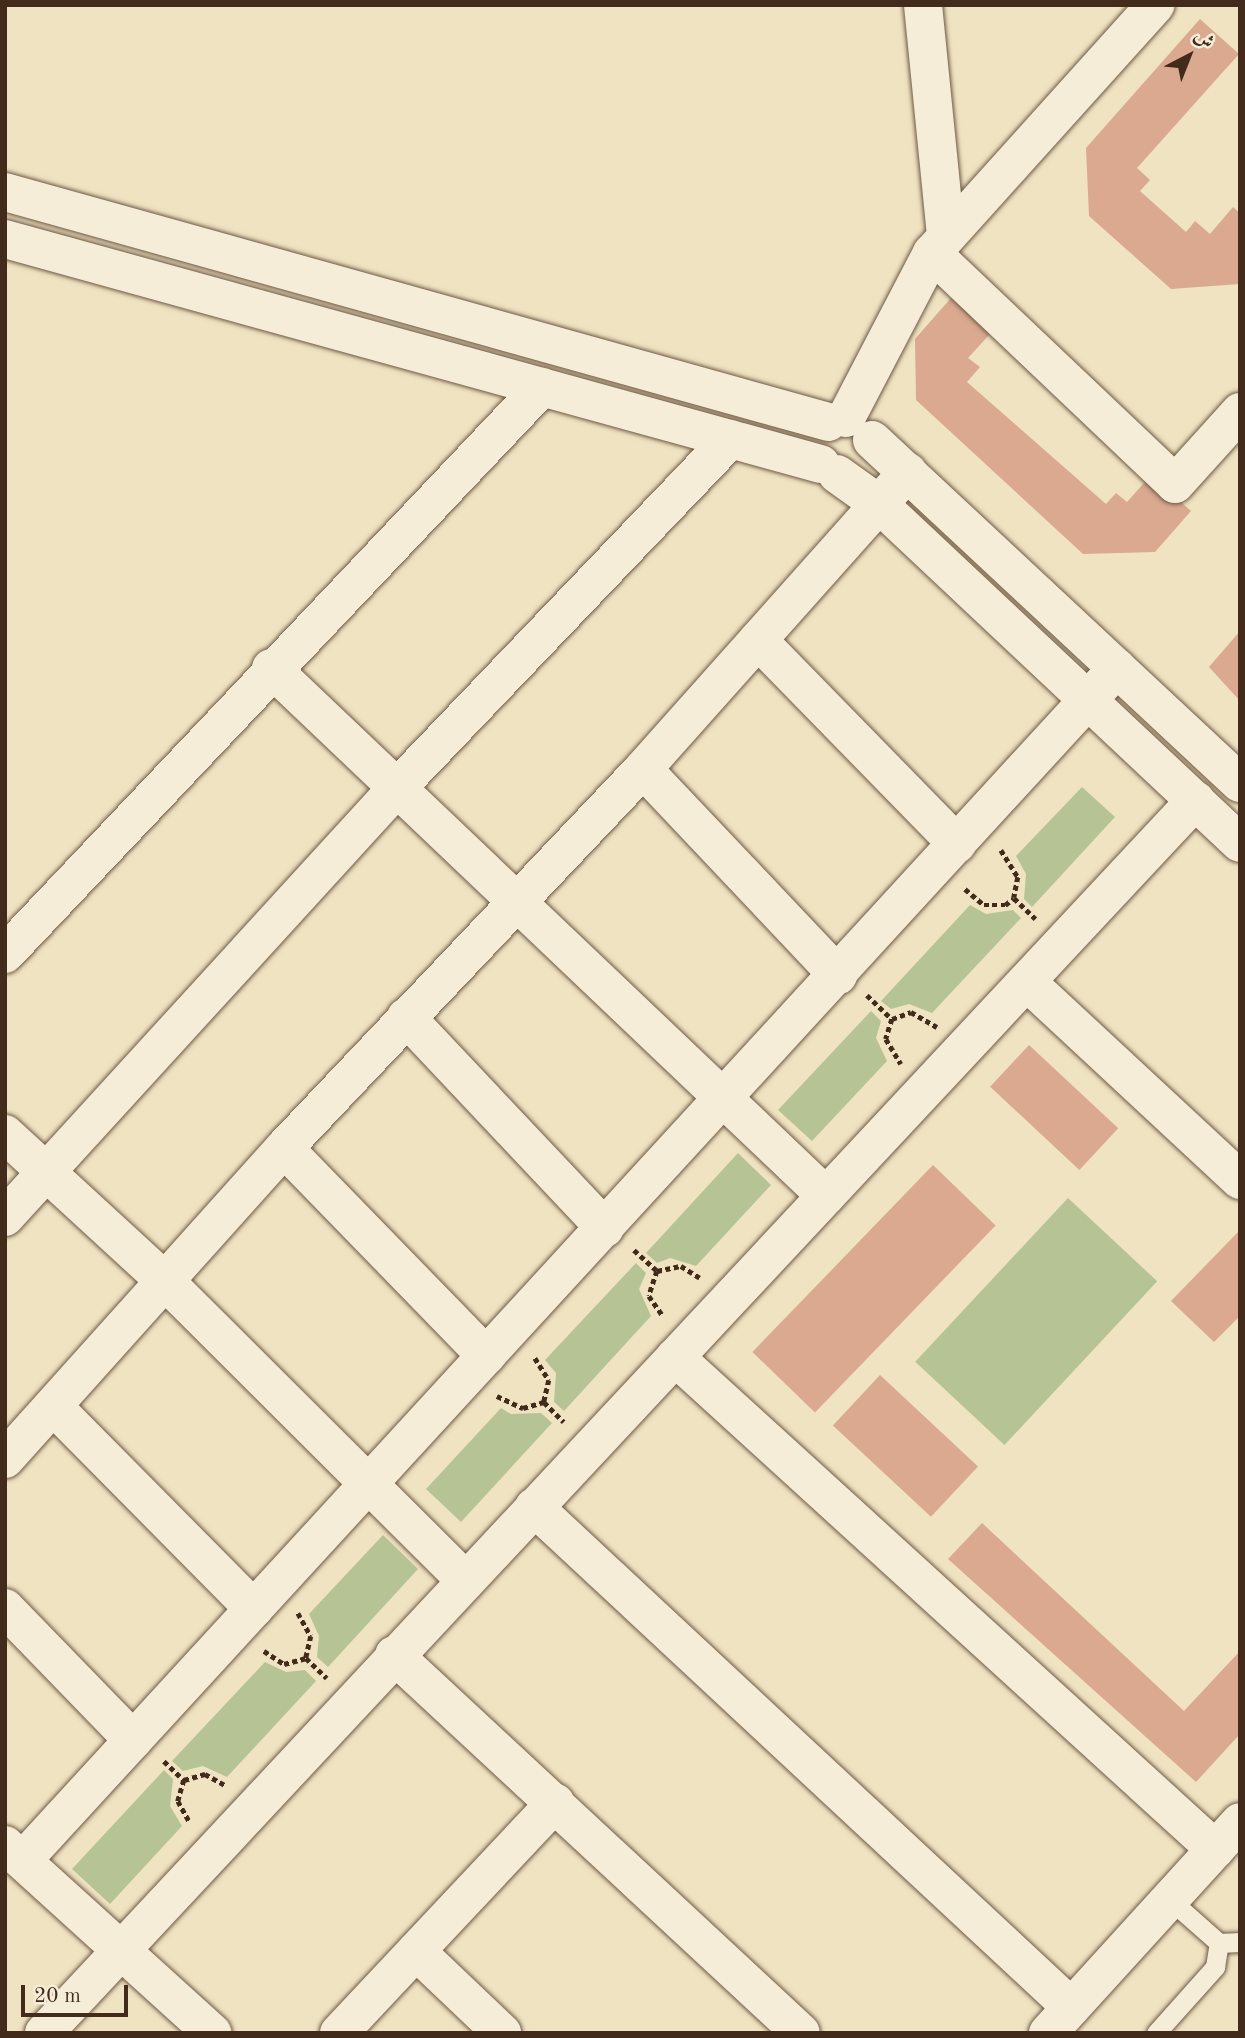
<!DOCTYPE html>
<meta charset="utf-8">
<style>
body{margin:0}
#map{position:relative;width:1245px;height:2038px;overflow:hidden;background:#efe3c1;font-family:"Old Standard TT",Amiri,serif}
div>[style]{position:absolute}
.green>*{inset:0;background:#b6c495;transform-origin:0 0}
.building>*{inset:0;background:#daa98f;transform-origin:0 0}
.path>*{height:4.5px;margin-top:-2.25px;transform-origin:0;background:repeating-linear-gradient(90deg,#432b1c 0 5px,transparent 0 8.5px)}
.roads{filter:drop-shadow(0 0 2px #6e5945) drop-shadow(0 0 2px #6e5945)}
.service>*{height:19px;margin:-9.5px;padding:0 9.5px;transform-origin:9.5px;border-radius:9.5px;background:#f5edd7}
.minor>*{height:38px;margin:-19px;padding:0 19px;transform-origin:19px;border-radius:19px;background:#f5edd7}
.tertiary>*{height:38px;margin:-19px;padding:0 19px;transform-origin:19px;border-radius:19px;background:#f5edd7}
span{translate:-50% -50%;white-space:nowrap;text-align:center;line-height:1.15;-webkit-text-stroke:6px #f5edd7;paint-order:stroke}
.frame{position:absolute;inset:0;border:7px solid #432b1c;pointer-events:none}
.north{position:absolute;left:1154px;top:21px;width:70px;height:70px;-webkit-text-stroke:5px #f5edd7;paint-order:stroke;rotate:42deg;font-size:19px;font-weight:700;line-height:28px;text-align:center;color:#432b1c}
.north::after{content:'';display:block;margin:auto;width:24px;height:32px;background:#432b1c;clip-path:polygon(50% 0,100% 100%,50% 72%,0 100%)}
.scale{position:absolute;left:21px;top:1985px;width:107px;height:32px;box-sizing:border-box;border:4px solid #432b1c;border-top:0;padding-left:9px;font-size:21px;line-height:24px;white-space:nowrap;color:#432b1c;-webkit-text-stroke:5px #f5edd7;paint-order:stroke}
</style>
<div id="map">
<div class="green">
<i style="clip-path:polygon(1082px 787px,1115px 817px,1032px 907px,1024px 899px,1026px 874px,1016px 856px)"></i>
<i style="clip-path:polygon(970px 905px,986px 914px,1013px 910px,1021px 918px,932px 1013px,909px 1004px,891px 1009px,881px 1001px)"></i>
<i style="clip-path:polygon(871px 1011px,881px 1021px,876px 1038px,887px 1061px,812px 1141px,778px 1110px)"></i>
<i style="clip-path:polygon(738px 1153px,771px 1185px,696px 1266px,670px 1258px,657px 1263px,646px 1253px)"></i>
<i style="left:1068px;top:1198px;width:122px;height:224px;rotate:43deg"></i>
<i style="clip-path:polygon(636px 1263px,646px 1273px,639px 1289px,651px 1316px,564px 1411px,554px 1402px,556px 1373px,545px 1360px)"></i>
<i style="clip-path:polygon(501px 1408px,511px 1414px,541px 1413px,552px 1423px,461px 1522px,426px 1489px)"></i>
<i style="clip-path:polygon(383px 1535px,418px 1569px,328px 1667px,317px 1657px,319px 1636px,309px 1614px)"></i>
<i style="clip-path:polygon(265px 1662px,286px 1672px,305px 1670px,316px 1681px,227px 1777px,203px 1766px,183px 1771px,172px 1761px)"></i>
<i style="clip-path:polygon(164px 1770px,173px 1779px,170px 1806px,182px 1826px,110px 1904px,72px 1869px)"></i>
</div>
<div class="building">
<i style="clip-path:polygon(1200px 19px,1239px 54px,1137px 168px,1150px 180px,1140px 191px,1186px 232px,1195px 221px,1210px 234px,1233px 207px,1240px 213px,1240px 284px,1171px 289px,1089px 216px,1086px 148px)"></i>
<i style="clip-path:polygon(951px 298px,991px 333px,968px 358px,980px 367px,967px 382px,1106px 504px,1116px 493px,1127px 502px,1151px 475px,1191px 511px,1155px 552px,1083px 554px,916px 400px,915px 339px)"></i>
<i style="clip-path:polygon(1240px 631px,1240px 701px,1209px 667px)"></i>
<i style="left:1029px;top:1045px;width:122px;height:57px;rotate:43deg"></i>
<i style="left:933px;top:1165px;width:87px;height:260px;rotate:44deg"></i>
<i style="clip-path:polygon(1240px 1230px,1240px 1316px,1214px 1342px,1171px 1301px)"></i>
<i style="left:880px;top:1375px;width:134px;height:69px;rotate:43deg"></i>
<i style="clip-path:polygon(982px 1523px,1184px 1711px,1240px 1651px,1240px 1734px,1196px 1782px,948px 1559px)"></i>
</div>
<div class="path">
<i style="left:1001px;top:850px;width:32px;rotate:58deg"></i>
<i style="left:1018px;top:877px;width:21px;rotate:101deg"></i>
<i style="left:1014px;top:898px;width:30px;rotate:44deg"></i>
<i style="left:965px;top:889px;width:25px;rotate:40deg"></i>
<i style="left:984px;top:905px;width:21px"></i>
<i style="left:1005px;top:905px;width:11px;rotate:-38deg"></i>
<i style="left:867px;top:995px;width:35px;rotate:44deg"></i>
<i style="left:892px;top:1019px;width:20px;rotate:-20deg"></i>
<i style="left:911px;top:1012px;width:30px;rotate:30deg"></i>
<i style="left:892px;top:1019px;width:21px;rotate:107deg"></i>
<i style="left:886px;top:1039px;width:29px;rotate:59deg"></i>
<i style="left:634px;top:1250px;width:31px;rotate:42deg"></i>
<i style="left:657px;top:1271px;width:25px;rotate:-12deg"></i>
<i style="left:681px;top:1266px;width:22px;rotate:32deg"></i>
<i style="left:657px;top:1271px;width:26px;rotate:108deg"></i>
<i style="left:649px;top:1296px;width:24px;rotate:55deg"></i>
<i style="left:535px;top:1358px;width:26px;rotate:58deg"></i>
<i style="left:549px;top:1380px;width:23px;rotate:103deg"></i>
<i style="left:544px;top:1402px;width:28px;rotate:45deg"></i>
<i style="left:497px;top:1396px;width:29px;rotate:25deg"></i>
<i style="left:523px;top:1408px;width:22px;rotate:-16deg"></i>
<i style="left:298px;top:1613px;width:26px;rotate:61deg"></i>
<i style="left:311px;top:1636px;width:23px;rotate:103deg"></i>
<i style="left:306px;top:1658px;width:29px;rotate:44deg"></i>
<i style="left:264px;top:1651px;width:24px;rotate:33deg"></i>
<i style="left:284px;top:1664px;width:23px;rotate:-15deg"></i>
<i style="left:164px;top:1761px;width:28px;rotate:44deg"></i>
<i style="left:184px;top:1780px;width:22px;rotate:-16deg"></i>
<i style="left:205px;top:1774px;width:25px;rotate:29deg"></i>
<i style="left:184px;top:1780px;width:22px;rotate:106deg"></i>
<i style="left:178px;top:1801px;width:25px;rotate:61deg"></i>
</div>
<div class="roads">
<div class="service">
<i style="left:1219px;top:1943px;width:21px;rotate:-3deg"></i>
<i style="left:1156px;top:2033px;width:89px;rotate:-48.2deg"></i>
<i style="left:1215px;top:1967px;width:24px;rotate:-81deg"></i>
<i style="left:1219px;top:1943px;width:69px;rotate:-138.5deg"></i>
</div>
<div class="minor">
<i style="left:923px;top:5px;width:232px;rotate:84.3deg"></i>
<i style="left:932px;top:253px;width:335px;rotate:43.5deg"></i>
<i style="left:1175px;top:484px;width:97px;rotate:-47.9deg"></i>
<i style="left:846px;top:418px;width:186px;rotate:-62.5deg"></i>
<i style="left:932px;top:253px;width:334px;rotate:-48deg"></i>
<i style="left:758px;top:640px;width:285px;rotate:45.7deg"></i>
<i style="left:271px;top:668px;width:766px;rotate:43.57deg"></i>
<i style="left:643px;top:769px;width:284px;rotate:46.6deg"></i>
<i style="left:5px;top:954px;width:781px;rotate:-46.56deg"></i>
<i style="left:1027px;top:982px;width:291px;rotate:42.9deg"></i>
<i style="left:406px;top:1017px;width:290px;rotate:46.7deg"></i>
<i style="left:5px;top:1134px;width:220px;rotate:42.6deg"></i>
<i style="left:167px;top:1283px;width:419px;rotate:44.9deg"></i>
<i style="left:284px;top:1148px;width:290px;rotate:45.8deg"></i>
<i style="left:5px;top:1217px;width:580px;rotate:-47.59deg"></i>
<i style="left:396px;top:789px;width:484px;rotate:-46.3deg"></i>
<i style="left:675px;top:1357px;width:731px;rotate:42.34deg"></i>
<i style="left:54px;top:1407px;width:284px;rotate:45.3deg"></i>
<i style="left:5px;top:1459px;width:418px;rotate:-48.1deg"></i>
<i style="left:284px;top:1148px;width:522px;rotate:-46.55deg"></i>
<i style="left:643px;top:769px;width:398px;rotate:-48.3deg"></i>
<i style="left:534px;top:1507px;width:734px;rotate:42.96deg"></i>
<i style="left:5px;top:1608px;width:184px;rotate:45.9deg"></i>
<i style="left:394px;top:1655px;width:555px;rotate:42.88deg"></i>
<i style="left:5px;top:1845px;width:280px;rotate:42.2deg"></i>
<i style="left:23px;top:1860px;width:1618px;rotate:-47.45deg"></i>
<i style="left:416px;top:1951px;width:119px;rotate:43.6deg"></i>
<i style="left:44px;top:2033px;width:1687px;rotate:-46.95deg"></i>
<i style="left:339px;top:2033px;width:316px;rotate:-46.8deg"></i>
<i style="left:1048px;top:2033px;width:285px;rotate:-47.7deg"></i>
</div>
<div class="tertiary">
<i style="left:5px;top:192px;width:855px;rotate:15.61deg"></i>
<i style="left:5px;top:239px;width:846px;rotate:15.42deg"></i>
<i style="left:872px;top:440px;width:503px;rotate:42.99deg"></i>
<i style="left:837px;top:474px;width:52px;rotate:35.5deg"></i>
<i style="left:879px;top:504px;width:495px;rotate:43.2deg"></i>
</div>
</div>
<div class="frame"></div>
<div class="north">ش</div>
<div class="scale">20 m</div>
</div>
